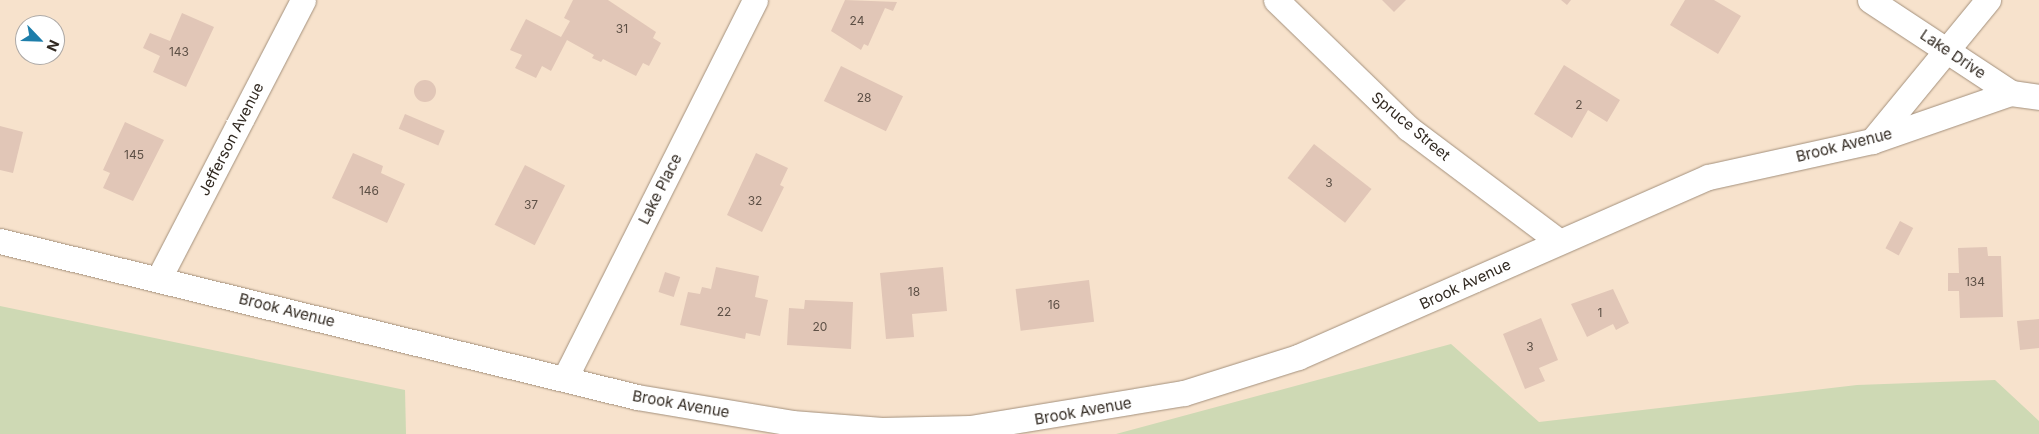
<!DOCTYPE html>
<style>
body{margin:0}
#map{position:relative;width:2039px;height:434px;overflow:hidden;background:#f7e2cc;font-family:Inter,sans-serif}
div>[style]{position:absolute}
.green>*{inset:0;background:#ced9b4}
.building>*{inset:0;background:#e1c6b7;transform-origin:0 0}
.round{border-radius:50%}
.roads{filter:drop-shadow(0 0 1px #a3907c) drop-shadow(0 0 1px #a3907c)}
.street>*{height:25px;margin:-12.5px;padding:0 12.5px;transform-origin:12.5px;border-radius:12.5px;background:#fff}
span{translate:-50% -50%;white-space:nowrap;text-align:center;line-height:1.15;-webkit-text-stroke:5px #fff;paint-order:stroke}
.number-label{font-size:12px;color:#5d5046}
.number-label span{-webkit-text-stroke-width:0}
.street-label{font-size:15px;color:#312921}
.north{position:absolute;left:15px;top:15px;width:50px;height:50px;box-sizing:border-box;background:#fff;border:1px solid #ada9a6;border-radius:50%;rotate:114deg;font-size:14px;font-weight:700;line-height:20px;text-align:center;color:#312921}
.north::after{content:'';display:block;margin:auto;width:18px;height:22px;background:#1e7eaa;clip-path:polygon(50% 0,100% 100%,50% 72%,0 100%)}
</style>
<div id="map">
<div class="green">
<i style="clip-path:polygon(0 306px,405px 390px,406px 434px,0 434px)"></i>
<i style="clip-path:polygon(1451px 344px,1539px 422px,1857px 385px,1995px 380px,2039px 421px,2039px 434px,1116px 434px)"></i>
</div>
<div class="building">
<i style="clip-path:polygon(573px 0,608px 0,656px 32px,653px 38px,661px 43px,649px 66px,643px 63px,636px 76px,603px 59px,601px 62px,592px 58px,594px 55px,567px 40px,551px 71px,542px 66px,536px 78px,515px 68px,522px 55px,510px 50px,526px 19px,561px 37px,570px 21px,564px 18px)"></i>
<i style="clip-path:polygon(845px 0,897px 2px,893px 11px,885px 8px,868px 46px,864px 44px,861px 50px,831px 31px)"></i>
<i style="clip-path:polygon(1382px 0,1406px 0,1394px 12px)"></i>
<i style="clip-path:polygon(1561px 0,1571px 0,1567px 5px)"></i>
<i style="clip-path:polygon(1685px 0,1714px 0,1741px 16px,1718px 54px,1670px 25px)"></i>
<i style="clip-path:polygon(182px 13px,214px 27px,186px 87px,153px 72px,160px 56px,143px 48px,150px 33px,170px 41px)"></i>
<i style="clip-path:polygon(1564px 65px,1620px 100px,1607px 122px,1588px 110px,1572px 138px,1534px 114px)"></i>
<i style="left:841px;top:66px;width:69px;height:39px;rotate:26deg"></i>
<i class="round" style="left:414px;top:80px;width:22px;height:22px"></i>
<i style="left:405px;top:114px;width:43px;height:16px;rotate:23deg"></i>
<i style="clip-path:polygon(125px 122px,164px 140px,133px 201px,103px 188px,110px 173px,103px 170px)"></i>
<i style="clip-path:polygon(0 126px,23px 132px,13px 173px,0 170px)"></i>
<i style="left:1314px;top:144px;width:73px;height:43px;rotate:38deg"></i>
<i style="clip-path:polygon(353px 153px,383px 166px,381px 173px,405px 184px,387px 223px,332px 198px)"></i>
<i style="clip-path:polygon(756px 153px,788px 168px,780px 185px,784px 187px,762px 232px,727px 215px)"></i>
<i style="left:525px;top:165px;width:45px;height:67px;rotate:27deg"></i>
<i style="left:1900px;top:221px;width:15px;height:31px;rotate:28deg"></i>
<i style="clip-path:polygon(1987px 247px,1988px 256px,2001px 256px,2003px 317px,1960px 318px,1959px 291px,1948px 291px,1948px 273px,1959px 273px,1958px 248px)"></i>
<i style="clip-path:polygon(716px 267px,759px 276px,755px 297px,768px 300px,760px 336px,746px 333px,745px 339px,680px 325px,688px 292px,700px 294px,702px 287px,711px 289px)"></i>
<i style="clip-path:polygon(943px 267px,947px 311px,912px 314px,914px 337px,886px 339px,880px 273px)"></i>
<i style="left:665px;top:272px;width:16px;height:21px;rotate:18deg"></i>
<i style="left:1089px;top:280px;width:42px;height:74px;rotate:83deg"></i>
<i style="clip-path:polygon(1613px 289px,1629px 323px,1616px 330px,1613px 324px,1587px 337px,1571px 304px)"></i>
<i style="clip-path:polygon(805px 300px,853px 302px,851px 349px,787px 345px,789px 308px,804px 309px)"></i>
<i style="clip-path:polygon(1541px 318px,1558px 360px,1539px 368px,1545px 381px,1525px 389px,1503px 334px)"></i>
<i style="clip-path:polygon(2039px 319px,2039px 348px,2020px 350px,2017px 321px)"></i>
</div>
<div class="roads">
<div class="street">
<i style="left:1276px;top:0;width:184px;rotate:44.1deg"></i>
<i style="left:1408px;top:128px;width:186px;rotate:36.9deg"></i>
<i style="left:1870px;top:0;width:169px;rotate:33.4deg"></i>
<i style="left:2011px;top:93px;width:28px;rotate:8deg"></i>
<i style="left:1872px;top:141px;width:183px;rotate:-50.6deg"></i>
<i style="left:0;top:241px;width:656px;rotate:13.76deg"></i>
<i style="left:637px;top:397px;width:157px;rotate:9.5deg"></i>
<i style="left:792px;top:423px;width:90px;rotate:4.4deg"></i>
<i style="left:882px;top:430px;width:88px;rotate:-1.3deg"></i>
<i style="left:970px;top:428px;width:217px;rotate:-9.3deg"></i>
<i style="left:1184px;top:393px;width:120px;rotate:-17.5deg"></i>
<i style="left:1298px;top:357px;width:448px;rotate:-23.7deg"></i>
<i style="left:1708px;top:177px;width:168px;rotate:-12.4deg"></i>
<i style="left:1872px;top:141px;width:147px;rotate:-19.1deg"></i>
<i style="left:159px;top:278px;width:313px;rotate:-62.6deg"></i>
<i style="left:565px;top:378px;width:423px;rotate:-63.3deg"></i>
</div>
</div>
<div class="number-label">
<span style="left:857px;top:21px">24</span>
<span style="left:622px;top:29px">31</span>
<span style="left:179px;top:52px">143</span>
<span style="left:864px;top:98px">28</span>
<span style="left:1579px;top:105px">2</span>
<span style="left:134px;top:155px">145</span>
<span style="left:1329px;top:183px">3</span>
<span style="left:369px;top:191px">146</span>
<span style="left:755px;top:201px">32</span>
<span style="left:531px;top:205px">37</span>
<span style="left:1975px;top:282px">134</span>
<span style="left:914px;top:292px">18</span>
<span style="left:1054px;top:305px">16</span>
<span style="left:724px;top:312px">22</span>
<span style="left:1600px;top:313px">1</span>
<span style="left:820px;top:327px">20</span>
<span style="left:1530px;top:347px">3</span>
</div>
<div class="street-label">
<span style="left:1953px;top:54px;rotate:34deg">Lake Drive</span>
<span style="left:1411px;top:126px;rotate:40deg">Spruce Street</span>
<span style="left:231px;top:139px;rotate:-63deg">Jefferson Avenue</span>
<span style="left:1844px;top:145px;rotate:-14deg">Brook Avenue</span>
<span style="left:660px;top:189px;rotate:-63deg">Lake Place</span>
<span style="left:1465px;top:284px;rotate:-25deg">Brook Avenue</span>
<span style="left:287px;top:310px;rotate:14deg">Brook Avenue</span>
<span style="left:681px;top:404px;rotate:10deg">Brook Avenue</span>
<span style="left:1083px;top:411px;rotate:-10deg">Brook Avenue</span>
</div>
<div class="north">N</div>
</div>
